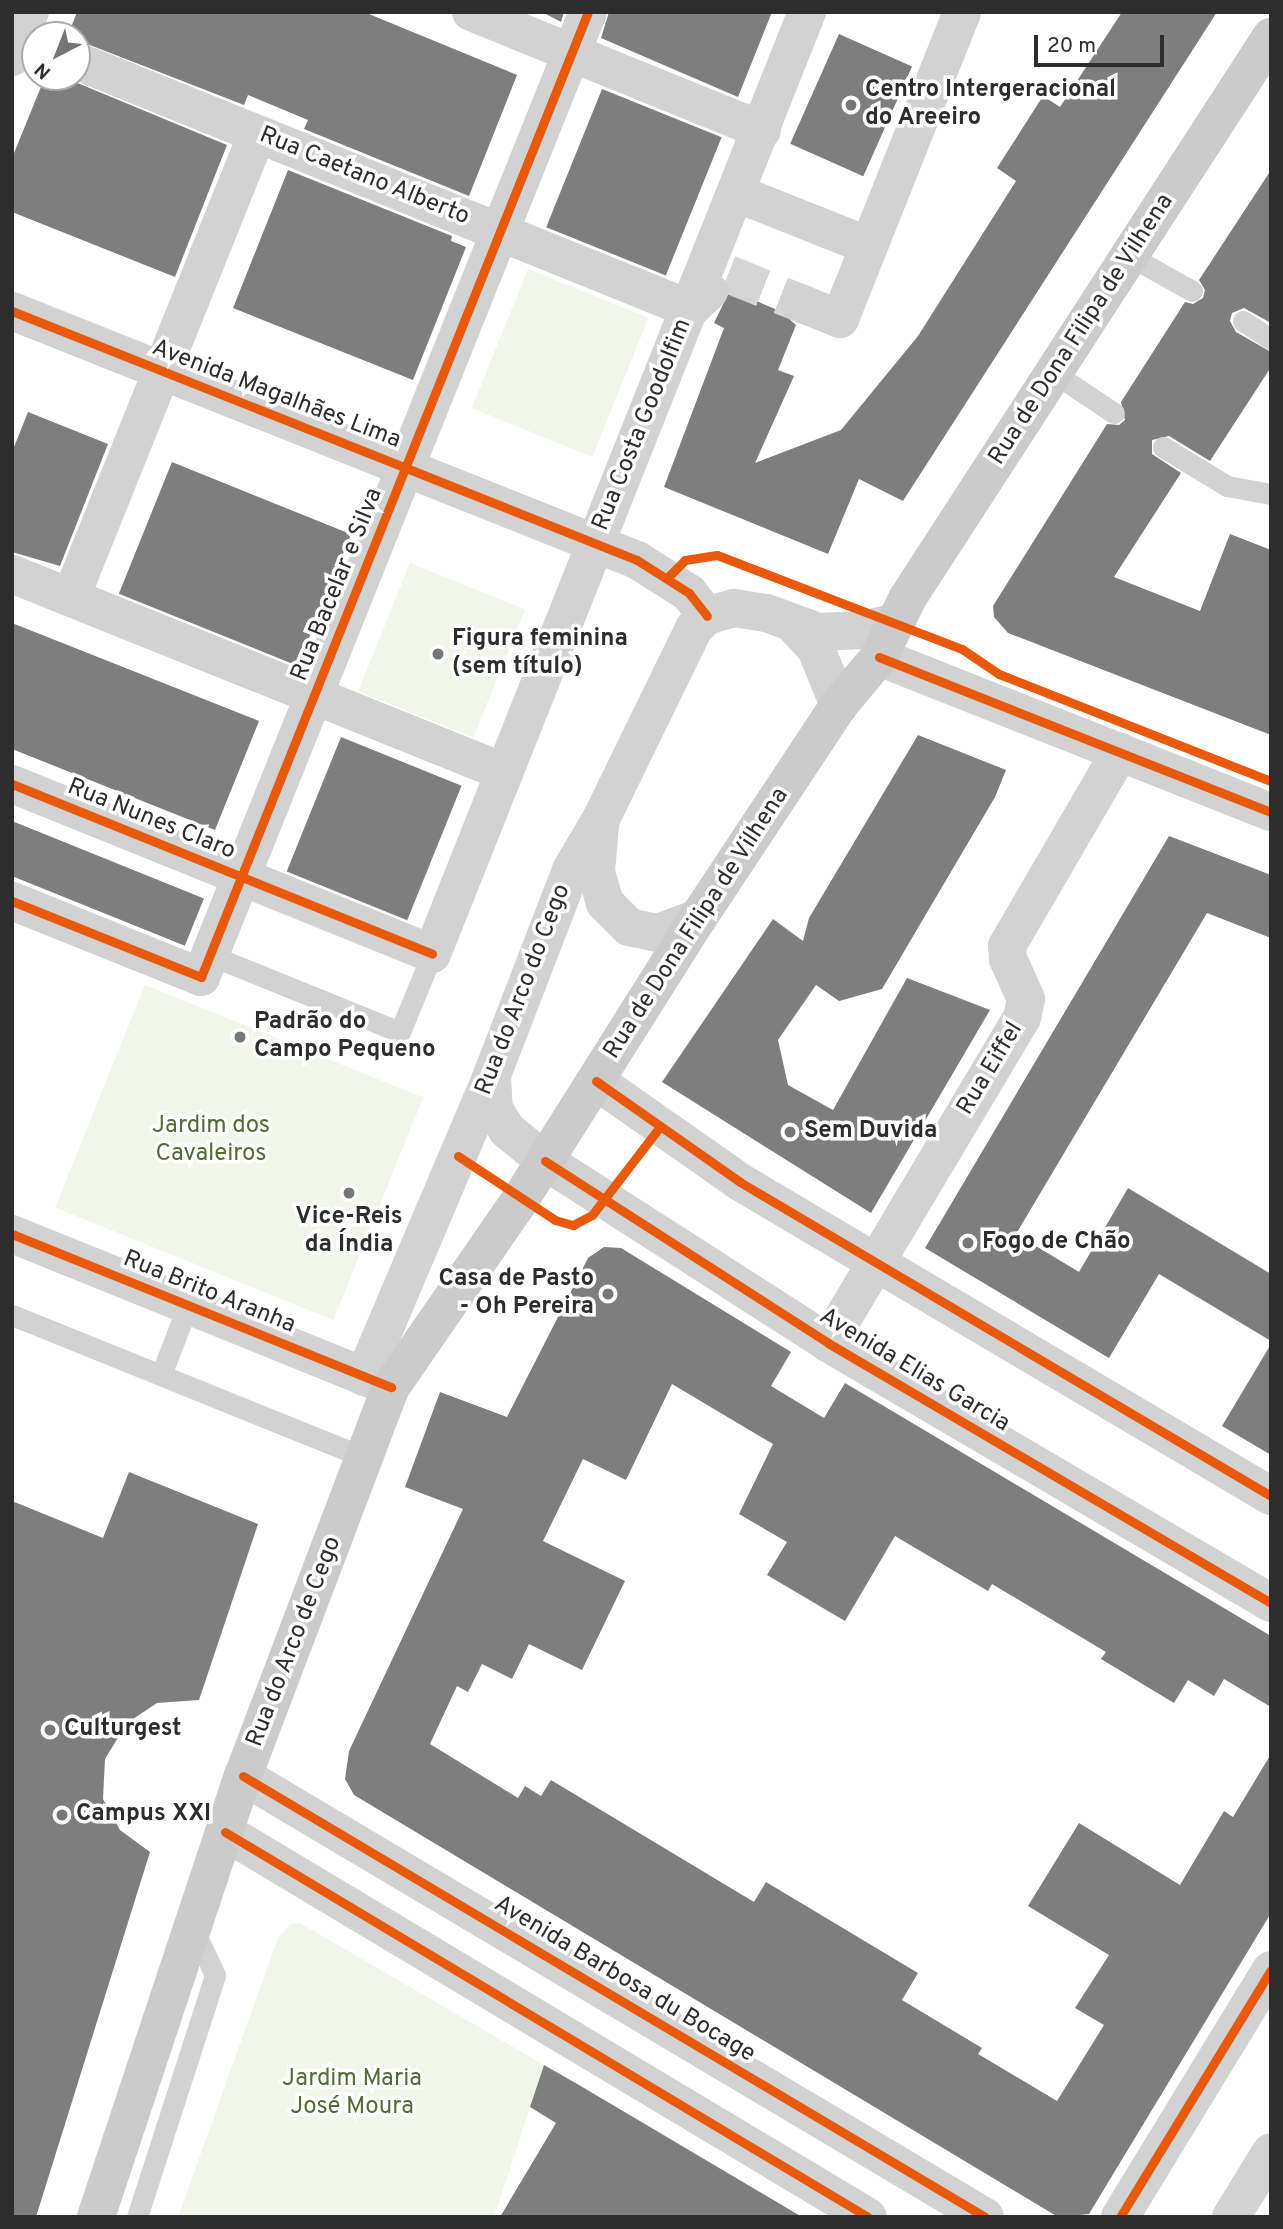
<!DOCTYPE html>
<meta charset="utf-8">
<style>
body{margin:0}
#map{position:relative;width:1283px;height:2229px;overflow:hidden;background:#fff;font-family:Overpass,sans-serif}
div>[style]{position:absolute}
.green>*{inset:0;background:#f1f5ea;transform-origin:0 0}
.building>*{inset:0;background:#7e7e7e;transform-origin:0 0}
.street-tunnel>*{height:38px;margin-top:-19px;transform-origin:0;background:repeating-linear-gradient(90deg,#d5d5d5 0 38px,transparent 0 57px)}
.lane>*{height:21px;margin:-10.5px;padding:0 10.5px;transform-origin:10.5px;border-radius:10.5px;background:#d2d2d2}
.street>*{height:38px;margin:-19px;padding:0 19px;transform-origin:19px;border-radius:19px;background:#d2d2d2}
.secondary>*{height:38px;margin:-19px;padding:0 19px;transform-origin:19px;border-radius:19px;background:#cbcbcb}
.cycleway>*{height:9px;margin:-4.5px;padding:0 4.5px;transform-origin:4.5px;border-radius:4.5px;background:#e8590c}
.dots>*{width:19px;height:19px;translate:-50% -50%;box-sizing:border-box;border:4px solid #fff;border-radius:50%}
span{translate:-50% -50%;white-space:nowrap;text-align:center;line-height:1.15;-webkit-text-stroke:7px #fff;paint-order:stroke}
.poi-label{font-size:24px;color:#2d2d2d;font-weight:700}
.left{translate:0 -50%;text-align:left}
.right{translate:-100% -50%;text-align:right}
.street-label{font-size:24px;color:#2d2d2d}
.park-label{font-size:24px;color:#546b37}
.frame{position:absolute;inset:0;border:14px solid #2d2d2d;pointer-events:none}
.north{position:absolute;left:21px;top:21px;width:70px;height:70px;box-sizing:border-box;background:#fff;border:2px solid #ababab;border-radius:50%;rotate:222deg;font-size:19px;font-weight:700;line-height:28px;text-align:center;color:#2d2d2d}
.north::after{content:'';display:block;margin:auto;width:24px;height:32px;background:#767676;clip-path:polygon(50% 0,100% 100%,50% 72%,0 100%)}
.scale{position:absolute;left:1034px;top:35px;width:130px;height:32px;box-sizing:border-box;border:4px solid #2d2d2d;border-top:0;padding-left:9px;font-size:21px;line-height:24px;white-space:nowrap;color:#2d2d2d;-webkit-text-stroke:5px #fff;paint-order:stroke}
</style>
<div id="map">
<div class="green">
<i style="left:528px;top:269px;width:130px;height:150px;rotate:22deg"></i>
<i style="left:410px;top:563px;width:124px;height:138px;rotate:22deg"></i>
<i style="left:145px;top:985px;width:300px;height:240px;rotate:22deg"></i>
<i style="clip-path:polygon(300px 1923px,544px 2065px,494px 2217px,178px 2217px,278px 1938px,291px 1924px)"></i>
</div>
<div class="building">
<i style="clip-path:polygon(77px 12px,364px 12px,517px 75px,469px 196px,304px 129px,308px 120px,248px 95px,244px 105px,77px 40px,77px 35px,68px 35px)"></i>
<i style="clip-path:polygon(542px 12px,564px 12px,561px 22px)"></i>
<i style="clip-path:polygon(609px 12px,772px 12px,738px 97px,601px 38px)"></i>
<i style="clip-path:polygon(1122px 12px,1217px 12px,903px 501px,859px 479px,828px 554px,664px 487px,724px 328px,714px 323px,730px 290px,780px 311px,796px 325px,778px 370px,794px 376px,755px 463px,841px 430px,918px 336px,1016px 181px,997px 168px,1043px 96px,1060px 107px)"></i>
<i style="left:839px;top:34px;width:80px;height:120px;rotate:24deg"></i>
<i style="clip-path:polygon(45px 77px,63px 77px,227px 145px,175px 277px,12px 212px,12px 158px)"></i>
<i style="left:602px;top:89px;width:129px;height:149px;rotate:22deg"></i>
<i style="clip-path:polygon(288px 170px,452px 236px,451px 241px,466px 247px,413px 380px,233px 308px)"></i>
<i style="clip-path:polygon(1271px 170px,1271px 323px,1244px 308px,1232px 313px,1230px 321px,1236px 332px,1271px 352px,1271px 367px,1210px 461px,1169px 436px,1152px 440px,1152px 454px,1181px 473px,1114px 577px,1200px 611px,1230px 534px,1271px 550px,1271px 735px,1008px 633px,994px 617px,993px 606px,1107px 424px,1119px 425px,1125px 420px,1121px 402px,1185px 302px,1193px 304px,1203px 298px,1205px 290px,1199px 280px)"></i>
<i style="clip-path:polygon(28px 412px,108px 444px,60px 566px,12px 552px,12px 452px)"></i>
<i style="left:172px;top:462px;width:193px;height:142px;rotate:22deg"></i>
<i style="clip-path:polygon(12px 623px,259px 721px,215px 830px,12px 749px)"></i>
<i style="clip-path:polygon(918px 735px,1006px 770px,995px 797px,882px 989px,839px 1001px,816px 985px,778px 1040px,788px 1085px,833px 1110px,907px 978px,990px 1010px,871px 1213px,662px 1082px,773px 919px,803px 941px,809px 918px)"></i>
<i style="left:341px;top:737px;width:130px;height:145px;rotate:22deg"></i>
<i style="left:12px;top:821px;width:207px;height:51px;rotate:22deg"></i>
<i style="clip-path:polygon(1169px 836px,1271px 875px,1271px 938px,1207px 913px,1016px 1234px,1079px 1272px,1128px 1188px,1271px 1274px,1271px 1341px,1159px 1274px,1109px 1358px,925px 1248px)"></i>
<i style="clip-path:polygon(604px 1247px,621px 1248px,791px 1352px,771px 1386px,824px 1418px,845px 1383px,1271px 1636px,1271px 1707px,1224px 1679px,1214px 1696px,1188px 1680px,1174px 1703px,1101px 1659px,1106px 1652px,992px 1584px,988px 1591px,895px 1536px,845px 1621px,767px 1575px,787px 1542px,739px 1514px,773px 1444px,672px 1384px,626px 1480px,583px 1459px,543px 1541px,625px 1581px,582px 1670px,529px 1644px,512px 1679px,482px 1664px,468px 1692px,457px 1686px,430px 1744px,518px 1798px,525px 1786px,541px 1796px,551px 1780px,754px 1902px,766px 1882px,918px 1973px,902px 2000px,982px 2048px,978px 2054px,1057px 2101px,1104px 2025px,1075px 2008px,1109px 1955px,1028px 1906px,1079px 1823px,1180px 1885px,1224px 1811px,1233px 1817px,1271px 1754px,1271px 1913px,1089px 2214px,1058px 2217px,354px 1795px,345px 1779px,349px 1751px,463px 1509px,405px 1487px,440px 1392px,507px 1417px,588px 1258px)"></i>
<i style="clip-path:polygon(1271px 1344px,1271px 1455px,1222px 1426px)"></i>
<i style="clip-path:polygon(129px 1472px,258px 1524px,199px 1700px,157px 1703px,127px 1723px,105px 1759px,103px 1799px,120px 1830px,150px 1852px,36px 2217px,12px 2217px,12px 1501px,103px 1538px)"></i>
<i style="clip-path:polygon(544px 2065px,579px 2085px,802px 2217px,500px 2217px,556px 2123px,530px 2107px)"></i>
</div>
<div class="street-tunnel">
<i style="left:728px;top:274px;width:78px;rotate:21.9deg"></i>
</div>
<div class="lane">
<i style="left:1130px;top:256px;width:71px;rotate:29.4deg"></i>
<i style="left:1243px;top:321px;width:33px;rotate:33deg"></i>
<i style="left:1054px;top:373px;width:72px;rotate:33.7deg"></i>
<i style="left:1163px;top:447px;width:75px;rotate:31.4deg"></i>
<i style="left:1227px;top:486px;width:45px;rotate:10.3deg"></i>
<i style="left:210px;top:955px;width:205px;rotate:22.1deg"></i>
<i style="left:400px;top:1032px;width:84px;rotate:-67.7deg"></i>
<i style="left:12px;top:1315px;width:382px;rotate:22deg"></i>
<i style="left:161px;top:1375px;width:75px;rotate:-68.9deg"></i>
<i style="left:137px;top:2217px;width:254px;rotate:-72.1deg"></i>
<i style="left:215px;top:1975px;width:52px;rotate:-115.1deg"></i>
</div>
<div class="street">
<i style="left:471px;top:12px;width:314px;rotate:22.1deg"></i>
<i style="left:12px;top:57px;width:48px;rotate:-68.2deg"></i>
<i style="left:77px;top:61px;width:661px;rotate:22.03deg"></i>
<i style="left:690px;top:309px;width:26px;rotate:-43deg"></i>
<i style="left:736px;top:193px;width:143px;rotate:21.7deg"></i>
<i style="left:800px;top:303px;width:43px;rotate:21.8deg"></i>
<i style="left:840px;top:319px;width:330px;rotate:-68.3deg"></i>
<i style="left:12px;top:311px;width:673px;rotate:21.72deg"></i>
<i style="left:637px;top:560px;width:62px;rotate:32.4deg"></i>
<i style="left:689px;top:593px;width:29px;rotate:52deg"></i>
<i style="left:12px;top:574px;width:530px;rotate:21.92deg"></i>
<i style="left:71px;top:597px;width:499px;rotate:-68.1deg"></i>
<i style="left:794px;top:625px;width:33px;rotate:47deg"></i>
<i style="left:816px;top:649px;width:61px;rotate:67.7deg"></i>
<i style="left:879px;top:657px;width:422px;rotate:21.6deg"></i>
<i style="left:12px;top:784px;width:453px;rotate:22deg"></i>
<i style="left:432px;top:954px;width:1014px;rotate:-68.29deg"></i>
<i style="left:600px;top:825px;width:47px;rotate:94.9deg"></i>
<i style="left:596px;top:872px;width:32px;rotate:74deg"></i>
<i style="left:605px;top:903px;width:34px;rotate:45deg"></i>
<i style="left:629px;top:927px;width:30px;rotate:12deg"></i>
<i style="left:658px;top:933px;width:43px;rotate:-20.6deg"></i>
<i style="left:12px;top:901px;width:204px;rotate:21.9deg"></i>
<i style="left:201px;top:977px;width:1040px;rotate:-68.15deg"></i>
<i style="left:492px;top:1075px;width:34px;rotate:87deg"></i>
<i style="left:494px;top:1109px;width:25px;rotate:58deg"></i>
<i style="left:507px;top:1130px;width:49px;rotate:39.2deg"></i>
<i style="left:545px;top:1161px;width:336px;rotate:32.7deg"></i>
<i style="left:828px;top:1343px;width:514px;rotate:30.41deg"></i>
<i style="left:596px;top:1081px;width:176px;rotate:35deg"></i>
<i style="left:740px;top:1182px;width:617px;rotate:30.6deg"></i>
<i style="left:12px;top:1234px;width:406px;rotate:22deg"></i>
<i style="left:828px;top:1343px;width:378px;rotate:-59.2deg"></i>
<i style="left:1022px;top:1018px;width:19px;rotate:-78deg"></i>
<i style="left:1026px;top:999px;width:44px;rotate:-114.2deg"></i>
<i style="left:1008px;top:959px;width:13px;rotate:-94deg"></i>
<i style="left:1007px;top:946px;width:225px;rotate:-59.8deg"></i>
<i style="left:364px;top:1377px;width:328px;rotate:-67deg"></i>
<i style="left:492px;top:1075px;width:220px;rotate:-68.9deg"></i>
<i style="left:571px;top:870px;width:59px;rotate:-59.5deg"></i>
<i style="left:601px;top:819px;width:212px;rotate:-64deg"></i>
<i style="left:694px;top:628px;width:18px;rotate:-43deg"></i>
<i style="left:707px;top:616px;width:28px;rotate:-17deg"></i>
<i style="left:734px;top:608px;width:33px;rotate:9deg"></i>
<i style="left:767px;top:613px;width:54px;rotate:20.4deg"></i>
<i style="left:818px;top:632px;width:46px;rotate:-2.5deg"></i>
<i style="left:864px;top:630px;width:30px;rotate:-14deg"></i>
<i style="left:243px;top:1776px;width:863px;rotate:30.72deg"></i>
<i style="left:225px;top:1832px;width:749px;rotate:30.91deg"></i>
<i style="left:1120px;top:2217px;width:289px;rotate:-58.6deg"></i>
<i style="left:1231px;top:2217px;width:76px;rotate:-58.4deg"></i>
</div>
<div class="secondary">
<i style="left:96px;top:2217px;width:465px;rotate:-71.6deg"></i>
<i style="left:243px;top:1776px;width:416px;rotate:-69.2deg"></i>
<i style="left:391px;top:1387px;width:231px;rotate:-55.4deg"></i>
<i style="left:522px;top:1197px;width:330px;rotate:-57.8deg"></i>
<i style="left:698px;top:918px;width:255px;rotate:-56.5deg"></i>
<i style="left:839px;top:705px;width:62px;rotate:-50.2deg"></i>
<i style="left:879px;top:657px;width:64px;rotate:-64.2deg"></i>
<i style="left:907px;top:599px;width:670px;rotate:-57.07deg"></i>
</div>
<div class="cycleway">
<i style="left:12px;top:311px;width:673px;rotate:21.72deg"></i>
<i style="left:637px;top:560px;width:62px;rotate:32.4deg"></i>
<i style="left:689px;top:593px;width:29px;rotate:52deg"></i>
<i style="left:668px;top:577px;width:24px;rotate:-45deg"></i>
<i style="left:685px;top:560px;width:32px;rotate:-9deg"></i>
<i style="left:717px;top:555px;width:262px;rotate:21deg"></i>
<i style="left:962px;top:649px;width:45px;rotate:34deg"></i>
<i style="left:999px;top:674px;width:292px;rotate:21.5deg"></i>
<i style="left:879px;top:657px;width:422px;rotate:21.6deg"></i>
<i style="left:12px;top:784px;width:453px;rotate:22deg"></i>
<i style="left:12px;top:901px;width:204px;rotate:21.9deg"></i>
<i style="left:201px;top:977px;width:1040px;rotate:-68.15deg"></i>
<i style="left:596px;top:1081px;width:176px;rotate:35deg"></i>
<i style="left:740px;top:1182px;width:617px;rotate:30.6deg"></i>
<i style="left:458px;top:1156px;width:116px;rotate:33.4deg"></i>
<i style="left:555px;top:1220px;width:19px;rotate:16deg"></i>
<i style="left:573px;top:1225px;width:21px;rotate:-28deg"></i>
<i style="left:592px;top:1215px;width:110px;rotate:-52.4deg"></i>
<i style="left:545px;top:1161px;width:336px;rotate:32.7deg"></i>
<i style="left:828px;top:1343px;width:514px;rotate:30.41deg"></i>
<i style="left:12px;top:1234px;width:409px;rotate:22deg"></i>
<i style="left:243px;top:1776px;width:863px;rotate:30.72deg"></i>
<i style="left:225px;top:1832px;width:749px;rotate:30.91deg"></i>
<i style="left:1120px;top:2217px;width:289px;rotate:-58.6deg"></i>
</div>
<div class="dots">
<i style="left:851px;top:105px;background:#767676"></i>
<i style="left:438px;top:654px;background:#767676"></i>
<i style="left:240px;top:1037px;background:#767676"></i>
<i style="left:790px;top:1132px;background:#767676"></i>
<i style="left:349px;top:1193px;background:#767676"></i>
<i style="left:968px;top:1243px;background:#767676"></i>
<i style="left:608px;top:1294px;background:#767676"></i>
<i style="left:50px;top:1730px;background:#767676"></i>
<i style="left:62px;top:1815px;background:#767676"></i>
</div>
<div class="poi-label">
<span class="left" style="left:865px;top:105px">Centro Intergeracional<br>do Areeiro</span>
<span class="left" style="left:452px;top:654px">Figura feminina<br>(sem título)</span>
<span class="left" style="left:254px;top:1037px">Padrão do<br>Campo Pequeno</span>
<span class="left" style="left:804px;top:1132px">Sem Duvida</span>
<span style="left:349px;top:1232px">Vice-Reis<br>da Índia</span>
<span class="left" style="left:982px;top:1243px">Fogo de Chão</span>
<span class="right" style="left:594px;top:1294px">Casa de Pasto<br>- Oh Pereira</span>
<span class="left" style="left:64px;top:1730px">Culturgest</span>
<span class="left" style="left:76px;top:1815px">Campus XXI</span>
</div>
<div class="street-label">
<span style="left:364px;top:177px;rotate:22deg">Rua Caetano Alberto</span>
<span style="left:1082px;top:330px;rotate:-57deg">Rua de Dona Filipa de Vilhena</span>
<span style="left:276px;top:395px;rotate:21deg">Avenida Magalhães Lima</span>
<span style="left:643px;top:425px;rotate:-68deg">Rua Costa Goodolfim</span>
<span style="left:338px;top:585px;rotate:-68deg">Rua Bacelar e Silva</span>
<span style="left:151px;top:820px;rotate:22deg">Rua Nunes Claro</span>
<span style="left:697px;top:924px;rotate:-57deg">Rua de Dona Filipa de Vilhena</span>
<span style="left:524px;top:990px;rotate:-69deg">Rua do Arco do Cego</span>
<span style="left:991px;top:1069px;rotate:-59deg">Rua Eiffel</span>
<span style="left:209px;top:1293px;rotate:22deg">Rua Brito Aranha</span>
<span style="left:914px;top:1371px;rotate:31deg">Avenida Elias Garcia</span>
<span style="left:295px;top:1642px;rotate:-69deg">Rua do Arco de Cego</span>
<span style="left:624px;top:1980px;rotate:31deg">Avenida Barbosa du Bocage</span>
</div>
<div class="park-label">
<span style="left:211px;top:1141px">Jardim dos<br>Cavaleiros</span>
<span style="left:352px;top:2094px">Jardim Maria<br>José Moura</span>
</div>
<div class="frame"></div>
<div class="north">N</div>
<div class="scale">20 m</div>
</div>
